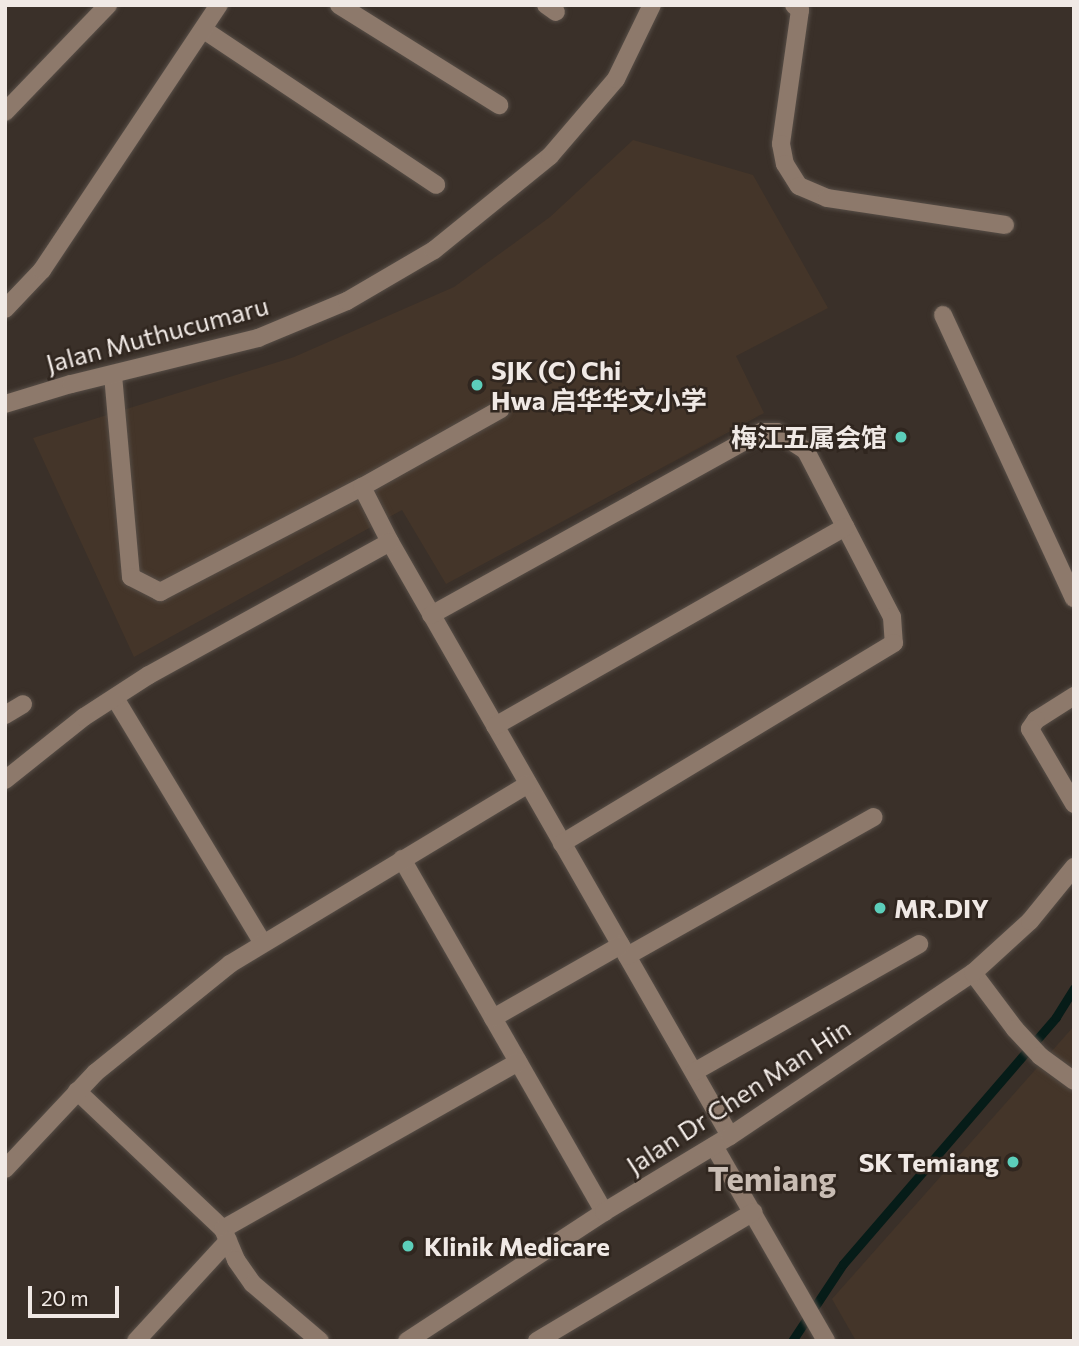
<!DOCTYPE html>
<meta charset="utf-8">
<style>
body{margin:0}
#map{position:relative;width:1079px;height:1346px;overflow:hidden;background:#3a3029;font-family:Commissioner,"Noto Sans SC",sans-serif}
div>[style]{position:absolute}
.built>*{inset:0;background:#443529}
.stream>*{height:9px;margin:-4.5px;padding:0 4.5px;transform-origin:4.5px;border-radius:4.5px;background:#061c18}
.roads{filter:drop-shadow(0 0 2px #574e47) drop-shadow(0 0 2px #574e47)}
.minor>*{height:18px;margin:-9px;padding:0 9px;transform-origin:9px;border-radius:9px;background:#8d796b}
.dots>*{width:19px;height:19px;translate:-50% -50%;box-sizing:border-box;border:4px solid #30261f;border-radius:50%}
span{translate:-50% -50%;white-space:nowrap;text-align:center;line-height:1.15;-webkit-text-stroke:5px #30261f;paint-order:stroke}
.street-label{font-size:26px;color:#f0e9e5}
.poi-label{font-size:26px;color:#f0e9e5;font-weight:700}
.left{translate:0 -50%;text-align:left}
.right{translate:-100% -50%;text-align:right}
.district-label{font-size:33px;color:#c8bcb3;font-weight:700}
.frame{position:absolute;inset:0;border:7px solid #f0e9e5;pointer-events:none}
.scale{position:absolute;left:28px;top:1286px;width:91px;height:32px;box-sizing:border-box;border:4px solid #f0e9e5;border-top:0;padding-left:9px;font-size:21px;line-height:24px;white-space:nowrap;color:#f0e9e5;-webkit-text-stroke:5px #30261f;paint-order:stroke}
</style>
<div id="map">
<div class="built">
<i style="clip-path:polygon(633px 140px,753px 175px,828px 308px,736px 356px,764px 413px,446px 584px,402px 510px,134px 657px,33px 438px,294px 357px,454px 287px,550px 217px)"></i>
<i style="clip-path:polygon(1074px 1026px,1074px 1341px,856px 1341px,832px 1299px)"></i>
</div>
<div class="stream">
<i style="left:792px;top:1341px;width:92px;rotate:-56.5deg"></i>
<i style="left:843px;top:1264px;width:326px;rotate:-49.2deg"></i>
<i style="left:1056px;top:1017px;width:34px;rotate:-58deg"></i>
</div>
<div class="roads">
<div class="minor">
<i style="left:339px;top:5px;width:189px;rotate:32deg"></i>
<i style="left:546px;top:5px;width:12px;rotate:35deg"></i>
<i style="left:794px;top:5px;width:8px;rotate:40deg"></i>
<i style="left:800px;top:10px;width:135px;rotate:98.1deg"></i>
<i style="left:781px;top:144px;width:20px;rotate:79deg"></i>
<i style="left:785px;top:164px;width:26px;rotate:58deg"></i>
<i style="left:799px;top:186px;width:30px;rotate:23deg"></i>
<i style="left:827px;top:198px;width:180px;rotate:8.6deg"></i>
<i style="left:204px;top:30px;width:279px;rotate:33.7deg"></i>
<i style="left:5px;top:112px;width:149px;rotate:-46.1deg"></i>
<i style="left:5px;top:309px;width:54px;rotate:-46.5deg"></i>
<i style="left:42px;top:270px;width:319px;rotate:-56.3deg"></i>
<i style="left:943px;top:315px;width:312px;rotate:65.2deg"></i>
<i style="left:113px;top:375px;width:203px;rotate:84.9deg"></i>
<i style="left:131px;top:577px;width:33px;rotate:27deg"></i>
<i style="left:160px;top:592px;width:228px;rotate:-27.5deg"></i>
<i style="left:362px;top:487px;width:159px;rotate:-29.3deg"></i>
<i style="left:5px;top:404px;width:69px;rotate:-16.9deg"></i>
<i style="left:71px;top:384px;width:193px;rotate:-13.8deg"></i>
<i style="left:258px;top:338px;width:96px;rotate:-22.6deg"></i>
<i style="left:347px;top:301px;width:101px;rotate:-30.4deg"></i>
<i style="left:434px;top:250px;width:149px;rotate:-39deg"></i>
<i style="left:550px;top:156px;width:101px;rotate:-49.4deg"></i>
<i style="left:616px;top:79px;width:82px;rotate:-64.1deg"></i>
<i style="left:362px;top:487px;width:62px;rotate:63deg"></i>
<i style="left:390px;top:542px;width:684px;rotate:60.21deg"></i>
<i style="left:431px;top:615px;width:377px;rotate:-29deg"></i>
<i style="left:761px;top:432px;width:16px"></i>
<i style="left:777px;top:432px;width:35px;rotate:33deg"></i>
<i style="left:806px;top:451px;width:187px;rotate:62.6deg"></i>
<i style="left:892px;top:617px;width:26px;rotate:86deg"></i>
<i style="left:894px;top:643px;width:388px;rotate:148.9deg"></i>
<i style="left:1074px;top:696px;width:45px;rotate:147.7deg"></i>
<i style="left:1036px;top:720px;width:11px;rotate:124deg"></i>
<i style="left:1030px;top:729px;width:87px;rotate:59.6deg"></i>
<i style="left:115px;top:698px;width:286px;rotate:58.9deg"></i>
<i style="left:5px;top:715px;width:21px;rotate:-31deg"></i>
<i style="left:495px;top:726px;width:403px;rotate:-29.6deg"></i>
<i style="left:5px;top:780px;width:101px;rotate:-38.6deg"></i>
<i style="left:84px;top:717px;width:77px;rotate:-32.9deg"></i>
<i style="left:149px;top:675px;width:275px;rotate:-28.9deg"></i>
<i style="left:402px;top:859px;width:407px;rotate:60.2deg"></i>
<i style="left:627px;top:956px;width:283px;rotate:-29.4deg"></i>
<i style="left:973px;top:973px;width:70px;rotate:53.1deg"></i>
<i style="left:1015px;top:1029px;width:37px;rotate:47deg"></i>
<i style="left:1040px;top:1056px;width:42px;rotate:36.3deg"></i>
<i style="left:493px;top:1018px;width:147px;rotate:-29.7deg"></i>
<i style="left:694px;top:1072px;width:259px;rotate:-29.6deg"></i>
<i style="left:77px;top:1091px;width:201px;rotate:43.4deg"></i>
<i style="left:223px;top:1229px;width:34px;rotate:67deg"></i>
<i style="left:236px;top:1260px;width:29px;rotate:55deg"></i>
<i style="left:253px;top:1284px;width:88px;rotate:40.4deg"></i>
<i style="left:714px;top:1146px;width:225px;rotate:60.1deg"></i>
<i style="left:5px;top:1169px;width:132px;rotate:-46.8deg"></i>
<i style="left:95px;top:1073px;width:174px;rotate:-38.9deg"></i>
<i style="left:230px;top:964px;width:348px;rotate:-31.1deg"></i>
<i style="left:223px;top:1229px;width:339px;rotate:-29.5deg"></i>
<i style="left:136px;top:1341px;width:136px;rotate:-47.4deg"></i>
<i style="left:407px;top:1341px;width:235px;rotate:-33.2deg"></i>
<i style="left:604px;top:1212px;width:147px;rotate:-31.1deg"></i>
<i style="left:730px;top:1136px;width:293px;rotate:-33.9deg"></i>
<i style="left:973px;top:973px;width:77px;rotate:-42.4deg"></i>
<i style="left:1030px;top:921px;width:70px;rotate:-50.8deg"></i>
<i style="left:537px;top:1341px;width:252px;rotate:-30.8deg"></i>
</div>
</div>
<div class="dots">
<i style="left:477px;top:385px;background:#5cceba"></i>
<i style="left:901px;top:437px;background:#5cceba"></i>
<i style="left:880px;top:908px;background:#5cceba"></i>
<i style="left:1013px;top:1162px;background:#5cceba"></i>
<i style="left:408px;top:1246px;background:#5cceba"></i>
</div>
<div class="street-label">
<span style="left:157px;top:334px;rotate:-15deg">Jalan Muthucumaru</span>
<span style="left:738px;top:1096px;rotate:-33deg">Jalan Dr Chen Man Hin</span>
</div>
<div class="poi-label">
<span class="left" style="left:491px;top:385px">SJK (C) Chi<br>Hwa 启华华文小学</span>
<span class="right" style="left:887px;top:437px">梅江五属会馆</span>
<span class="left" style="left:894px;top:908px">MR.DIY</span>
<span class="right" style="left:999px;top:1162px">SK Temiang</span>
<span class="left" style="left:424px;top:1246px">Klinik Medicare</span>
</div>
<div class="district-label">
<span style="left:772px;top:1178px">Temiang</span>
</div>
<div class="frame"></div>
<div class="scale">20 m</div>
</div>
